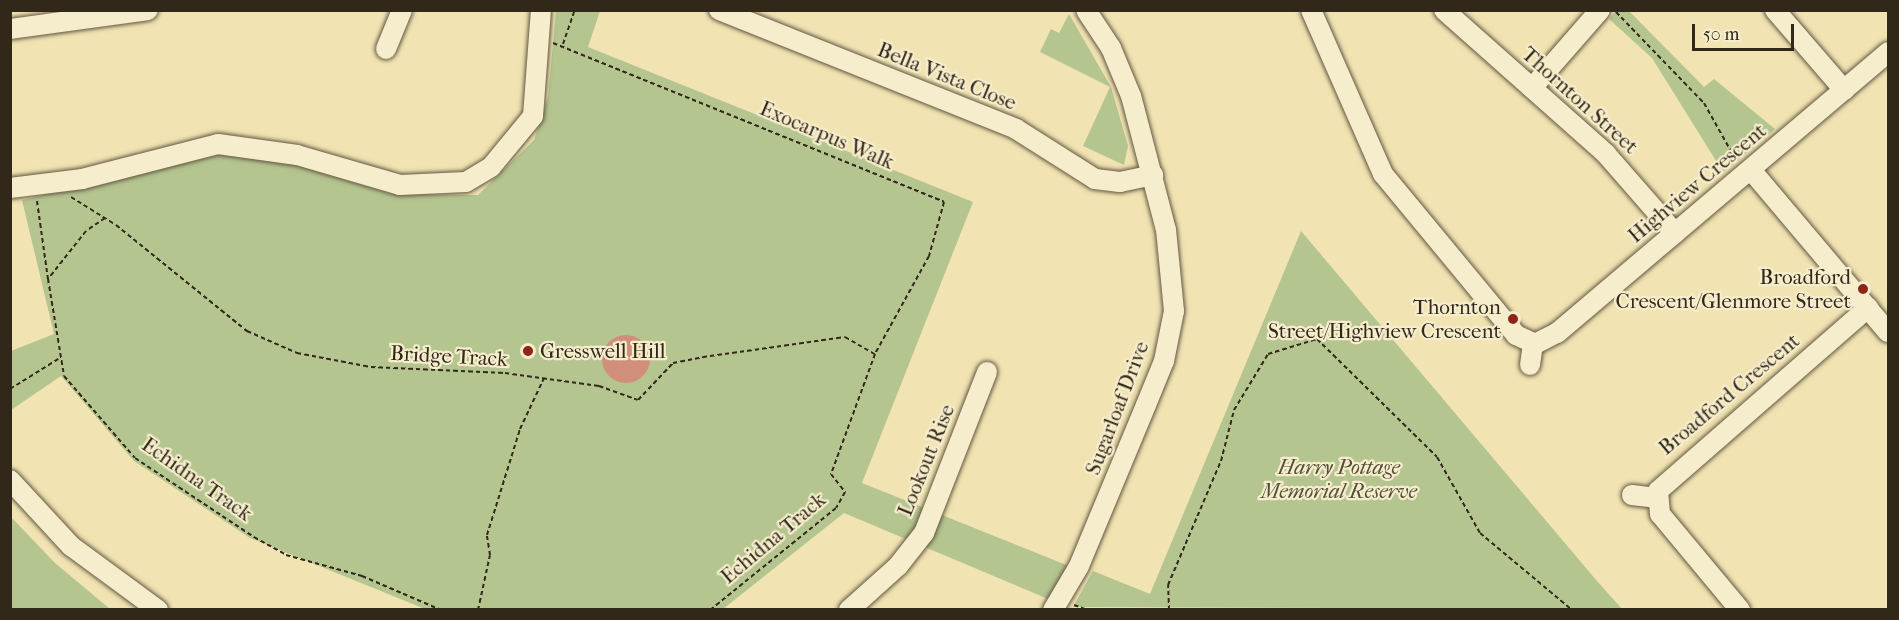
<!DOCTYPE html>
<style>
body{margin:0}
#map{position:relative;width:1899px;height:620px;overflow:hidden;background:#f1e3b2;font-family:"IM FELL French Canon",serif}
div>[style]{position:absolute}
.green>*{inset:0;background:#b5c590}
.building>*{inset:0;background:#d18e7a}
.round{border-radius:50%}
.path>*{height:2px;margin-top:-1px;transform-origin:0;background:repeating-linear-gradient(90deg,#32281a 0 4.5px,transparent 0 7.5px)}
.roads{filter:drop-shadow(0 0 2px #625740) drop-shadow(0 0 2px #625740)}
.minor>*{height:20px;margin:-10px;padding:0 10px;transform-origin:10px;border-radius:10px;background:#f6edcd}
.dots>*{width:16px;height:16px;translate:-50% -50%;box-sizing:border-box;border:3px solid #f6edcd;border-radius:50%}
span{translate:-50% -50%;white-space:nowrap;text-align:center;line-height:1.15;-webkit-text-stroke:4.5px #f6edcd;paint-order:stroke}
.street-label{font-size:21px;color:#32281a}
.poi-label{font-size:21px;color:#32281a}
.right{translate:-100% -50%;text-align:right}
.left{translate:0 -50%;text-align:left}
.park-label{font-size:21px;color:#534f38;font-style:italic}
.frame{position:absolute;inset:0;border:12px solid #32281a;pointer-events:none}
.scale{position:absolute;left:1692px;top:24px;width:102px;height:27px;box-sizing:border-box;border:3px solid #32281a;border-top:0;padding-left:8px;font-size:18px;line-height:21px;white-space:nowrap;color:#32281a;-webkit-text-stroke:4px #f6edcd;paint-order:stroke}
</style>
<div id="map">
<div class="green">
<i style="clip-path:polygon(1617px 10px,1629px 11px,1704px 87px,1714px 79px,1775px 129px,1723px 172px,1652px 58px,1609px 19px)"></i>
<i style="clip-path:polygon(556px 11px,600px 11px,588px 47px,973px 202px,862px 483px,1069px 566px,1053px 601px,844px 513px,723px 609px,425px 609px,250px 538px,134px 461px,61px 376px,11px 410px,11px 351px,54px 334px,22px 200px,222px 154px,269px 157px,393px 194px,478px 195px,534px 140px,548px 97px)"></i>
<i style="clip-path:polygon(1069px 14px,1111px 87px,1128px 146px,1124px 165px,1083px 146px,1110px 87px,1040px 52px,1051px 29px,1059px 33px)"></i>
<i style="clip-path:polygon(1301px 231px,1597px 581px,1622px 609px,1073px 607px,1093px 571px,1150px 594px)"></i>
<i style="clip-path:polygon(10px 516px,55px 563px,110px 609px,11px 609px)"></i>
</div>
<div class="building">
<i class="round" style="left:602px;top:335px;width:48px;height:48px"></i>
</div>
<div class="path">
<i style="left:1616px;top:12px;width:127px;rotate:46deg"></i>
<i style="left:1704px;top:103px;width:65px;rotate:60.7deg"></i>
<i style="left:553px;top:43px;width:422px;rotate:22.1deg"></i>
<i style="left:944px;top:202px;width:56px;rotate:105.5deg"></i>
<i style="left:929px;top:256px;width:112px;rotate:118.9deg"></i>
<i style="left:875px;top:354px;width:128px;rotate:110.1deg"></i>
<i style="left:831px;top:474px;width:23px;rotate:52deg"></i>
<i style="left:845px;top:492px;width:18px;rotate:119deg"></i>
<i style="left:836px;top:508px;width:162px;rotate:141deg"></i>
<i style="left:563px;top:44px;width:36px;rotate:-71deg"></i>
<i style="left:71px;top:197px;width:53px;rotate:31.9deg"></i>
<i style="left:116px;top:225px;width:169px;rotate:39deg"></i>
<i style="left:247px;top:331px;width:55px;rotate:23.7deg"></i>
<i style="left:297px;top:353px;width:75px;rotate:10.7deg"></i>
<i style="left:371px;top:367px;width:134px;rotate:2.6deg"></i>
<i style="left:505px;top:373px;width:95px;rotate:7.9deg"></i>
<i style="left:599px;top:386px;width:41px;rotate:19.7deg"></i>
<i style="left:638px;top:400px;width:51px;rotate:-46.6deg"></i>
<i style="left:673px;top:363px;width:38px;rotate:-11deg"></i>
<i style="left:710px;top:356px;width:136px;rotate:-8deg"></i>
<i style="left:845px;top:337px;width:34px;rotate:30deg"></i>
<i style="left:37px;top:201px;width:79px;rotate:82deg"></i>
<i style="left:105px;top:218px;width:23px;rotate:146deg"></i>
<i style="left:86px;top:231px;width:61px;rotate:128.4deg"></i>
<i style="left:48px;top:279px;width:98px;rotate:80.6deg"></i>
<i style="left:64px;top:376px;width:108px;rotate:49.1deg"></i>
<i style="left:135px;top:458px;width:143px;rotate:33.6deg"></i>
<i style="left:254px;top:537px;width:37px;rotate:29deg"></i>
<i style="left:286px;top:555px;width:79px;rotate:15.4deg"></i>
<i style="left:362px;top:576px;width:86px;rotate:23.3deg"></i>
<i style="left:10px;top:389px;width:57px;rotate:-32deg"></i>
<i style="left:1074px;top:605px;width:15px;rotate:20deg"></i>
<i style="left:478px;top:610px;width:56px;rotate:-77.7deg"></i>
<i style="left:490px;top:555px;width:20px;rotate:-99deg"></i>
<i style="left:487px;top:535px;width:111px;rotate:-72.7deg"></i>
<i style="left:520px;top:429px;width:56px;rotate:-64.8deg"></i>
<i style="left:1169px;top:610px;width:25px;rotate:-92deg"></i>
<i style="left:1168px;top:585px;width:135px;rotate:-66.9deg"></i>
<i style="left:1221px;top:461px;width:53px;rotate:-75.7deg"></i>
<i style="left:1234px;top:410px;width:66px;rotate:-58.7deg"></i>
<i style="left:1268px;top:354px;width:51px;rotate:-17deg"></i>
<i style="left:1317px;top:339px;width:168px;rotate:44.5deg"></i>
<i style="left:1437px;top:457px;width:87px;rotate:60.5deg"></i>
<i style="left:1480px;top:533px;width:120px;rotate:39.9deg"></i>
</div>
<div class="roads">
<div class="minor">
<i style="left:719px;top:10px;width:320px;rotate:21.8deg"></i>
<i style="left:1016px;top:129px;width:93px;rotate:32.3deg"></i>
<i style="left:1095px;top:179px;width:25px;rotate:7deg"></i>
<i style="left:1120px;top:182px;width:34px;rotate:-12deg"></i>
<i style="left:1311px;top:10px;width:179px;rotate:66.3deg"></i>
<i style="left:1383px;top:174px;width:209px;rotate:50.4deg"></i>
<i style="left:1516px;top:335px;width:21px;rotate:25deg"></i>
<i style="left:1535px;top:344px;width:25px;rotate:-27deg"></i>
<i style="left:1557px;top:333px;width:434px;rotate:-40.3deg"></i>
<i style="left:1444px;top:10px;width:217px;rotate:41.6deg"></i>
<i style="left:1606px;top:154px;width:105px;rotate:48.9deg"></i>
<i style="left:1775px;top:10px;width:106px;rotate:49.2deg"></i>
<i style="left:10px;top:29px;width:139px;rotate:-7.8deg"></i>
<i style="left:386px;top:49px;width:42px;rotate:-67.7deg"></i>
<i style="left:1532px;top:88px;width:103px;rotate:-48.9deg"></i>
<i style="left:1751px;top:170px;width:212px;rotate:49.8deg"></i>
<i style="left:10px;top:188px;width:73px;rotate:-7.1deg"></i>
<i style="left:82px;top:179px;width:140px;rotate:-14.4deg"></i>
<i style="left:218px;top:144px;width:80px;rotate:7.9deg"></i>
<i style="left:297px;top:155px;width:107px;rotate:16.2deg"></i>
<i style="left:400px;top:185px;width:66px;rotate:-2.6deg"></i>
<i style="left:466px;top:182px;width:29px;rotate:-31deg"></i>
<i style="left:491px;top:167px;width:66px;rotate:-50.5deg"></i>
<i style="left:533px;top:116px;width:106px;rotate:-85.7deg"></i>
<i style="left:1530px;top:365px;width:22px;rotate:-82deg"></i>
<i style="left:10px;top:480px;width:90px;rotate:47.3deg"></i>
<i style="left:71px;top:546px;width:108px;rotate:36.3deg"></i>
<i style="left:1632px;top:495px;width:24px;rotate:7deg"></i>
<i style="left:849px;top:610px;width:66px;rotate:-41.9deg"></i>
<i style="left:898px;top:566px;width:42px;rotate:-51.8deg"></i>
<i style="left:924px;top:533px;width:173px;rotate:-68.6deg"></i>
<i style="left:1053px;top:610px;width:51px;rotate:-59.4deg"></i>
<i style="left:1079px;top:566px;width:174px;rotate:-67.4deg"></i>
<i style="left:1146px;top:405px;width:48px;rotate:-67.8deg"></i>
<i style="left:1164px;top:361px;width:51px;rotate:-78.7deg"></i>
<i style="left:1174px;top:311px;width:81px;rotate:-95.6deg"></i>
<i style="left:1166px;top:230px;width:138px;rotate:-104.6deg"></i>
<i style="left:1131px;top:96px;width:52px;rotate:-112.6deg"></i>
<i style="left:1111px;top:48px;width:45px;rotate:-123.3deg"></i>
<i style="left:1740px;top:610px;width:125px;rotate:-129.8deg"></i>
<i style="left:1660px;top:514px;width:23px;rotate:-95deg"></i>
<i style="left:1658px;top:491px;width:279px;rotate:-41.1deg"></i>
</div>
</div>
<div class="dots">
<i style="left:1863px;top:289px;background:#8f2418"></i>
<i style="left:1513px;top:319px;background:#8f2418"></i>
<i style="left:528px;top:351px;background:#8f2418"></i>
</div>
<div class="street-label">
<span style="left:947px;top:76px;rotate:22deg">Bella Vista Close</span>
<span style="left:1580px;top:100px;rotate:42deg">Thornton Street</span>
<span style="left:827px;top:135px;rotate:23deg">Exocarpus Walk</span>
<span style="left:1697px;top:183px;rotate:-40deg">Highview Crescent</span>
<span style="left:449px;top:356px;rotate:3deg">Bridge Track</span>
<span style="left:1729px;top:394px;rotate:-40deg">Broadford Crescent</span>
<span style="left:1117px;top:408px;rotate:-69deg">Sugarloaf Drive</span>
<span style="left:926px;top:460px;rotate:-68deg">Lookout Rise</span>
<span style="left:197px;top:479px;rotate:35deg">Echidna Track</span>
<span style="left:773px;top:538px;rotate:-40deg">Echidna Track</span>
</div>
<div class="poi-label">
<span class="right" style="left:1851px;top:289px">Broadford<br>Crescent/Glenmore Street</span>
<span class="right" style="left:1501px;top:319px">Thornton<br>Street/Highview Crescent</span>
<span class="left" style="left:540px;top:351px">Gresswell Hill</span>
</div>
<div class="park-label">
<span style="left:1339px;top:479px">Harry Pottage<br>Memorial Reserve</span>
</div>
<div class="frame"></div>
<div class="scale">50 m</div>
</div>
